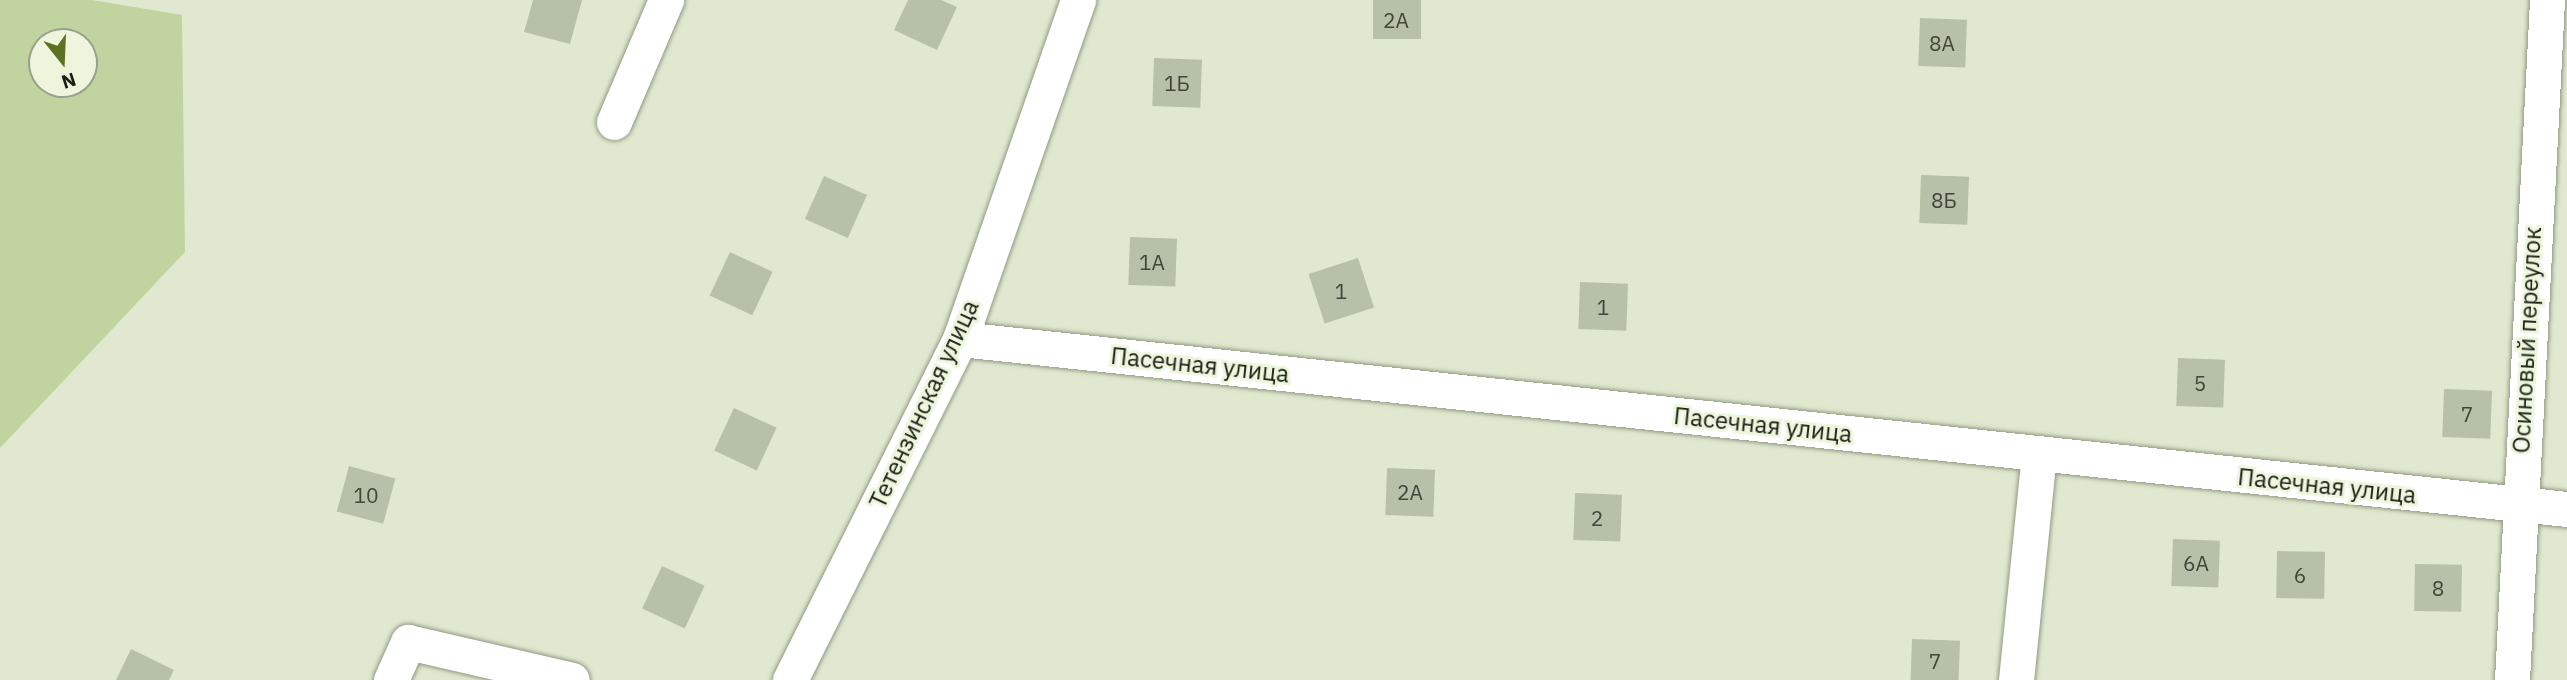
<!DOCTYPE html>
<meta charset="utf-8">
<style>
body{margin:0}
#map{position:relative;width:2567px;height:680px;overflow:hidden;background:#e0e9d0;font-family:"IBM Plex Sans",sans-serif}
div>[style]{position:absolute}
.green>*{inset:0;background:#c1d39f}
.building>*{inset:0;background:#b7c0a8;transform-origin:0 0}
.roads{filter:drop-shadow(0 0 2px #919982) drop-shadow(0 0 2px #919982)}
.minor>*{height:35px;margin:-17.5px;padding:0 17.5px;transform-origin:17.5px;border-radius:17.5px;background:#fff}
span{translate:-50% -50%;white-space:nowrap;text-align:center;line-height:1.15;-webkit-text-stroke:6px #edf6dd;paint-order:stroke}
.number-label{font-size:21px;color:#42463a}
.number-label span{-webkit-text-stroke-width:0}
.street-label{font-size:24px;color:#1b1e15}
.north{position:absolute;left:28px;top:28px;width:70px;height:70px;box-sizing:border-box;background:#edf6dd;border:2px solid #99a08d;border-radius:50%;rotate:162deg;font-size:19px;font-weight:700;line-height:28px;text-align:center;color:#1b1e15}
.north::after{content:'';display:block;margin:auto;width:24px;height:32px;background:#5c7121;clip-path:polygon(50% 0,100% 100%,50% 72%,0 100%)}
</style>
<div id="map">
<div class="green">
<i style="clip-path:polygon(evenodd,0 0,92px 0,182px 15px,185px 252px,0 448px,0 0,42px 42px,84px 42px,84px 84px,42px 84px,42px 42px)"></i>
</div>
<div class="building">
<i style="clip-path:polygon(533px 0,582px 0,570px 44px,524px 32px)"></i>
<i style="clip-path:polygon(908px 0,941px 0,957px 7px,937px 50px,894px 30px)"></i>
<i style="left:1373px;top:0;width:48px;height:39px"></i>
<i style="left:1920px;top:18px;width:47px;height:48px;rotate:2deg"></i>
<i style="left:1154px;top:58px;width:48px;height:48px;rotate:2deg"></i>
<i style="left:1921px;top:175px;width:48px;height:48px;rotate:2deg"></i>
<i style="left:824px;top:176px;width:47px;height:47px;rotate:24deg"></i>
<i style="left:1130px;top:237px;width:47px;height:48px;rotate:2deg"></i>
<i style="left:730px;top:252px;width:47px;height:48px;rotate:25deg"></i>
<i style="left:1358px;top:258px;width:52px;height:52px;rotate:72deg"></i>
<i style="left:1580px;top:282px;width:48px;height:47px;rotate:2deg"></i>
<i style="left:2178px;top:358px;width:47px;height:48px;rotate:2deg"></i>
<i style="left:2444px;top:389px;width:48px;height:48px;rotate:2deg"></i>
<i style="left:734px;top:408px;width:47px;height:47px;rotate:25deg"></i>
<i style="left:349px;top:466px;width:48px;height:47px;rotate:15deg"></i>
<i style="left:1387px;top:468px;width:48px;height:47px;rotate:2deg"></i>
<i style="left:1575px;top:493px;width:47px;height:47px;rotate:2deg"></i>
<i style="left:2173px;top:539px;width:47px;height:47px;rotate:2deg"></i>
<i style="left:2277px;top:551px;width:48px;height:47px;rotate:1deg"></i>
<i style="left:2415px;top:564px;width:47px;height:47px;rotate:1deg"></i>
<i style="left:662px;top:566px;width:47px;height:47px;rotate:25deg"></i>
<i style="left:1912px;top:639px;width:48px;height:41px;rotate:2deg"></i>
<i style="clip-path:polygon(131px 649px,174px 670px,169px 680px,116px 680px)"></i>
</div>
<div class="roads">
<div class="minor">
<i style="left:614px;top:122px;width:133px;rotate:-66.9deg"></i>
<i style="left:960px;top:339px;width:1616px;rotate:6.04deg"></i>
<i style="left:391px;top:680px;width:42px;rotate:-65.9deg"></i>
<i style="left:408px;top:642px;width:168px;rotate:13deg"></i>
<i style="left:790px;top:680px;width:381px;rotate:-63.5deg"></i>
<i style="left:960px;top:339px;width:359px;rotate:-70.8deg"></i>
<i style="left:2016px;top:680px;width:226px;rotate:-84.2deg"></i>
<i style="left:2512px;top:680px;width:681px;rotate:-87.05deg"></i>
</div>
</div>
<div class="number-label">
<span style="left:1396px;top:20px">2А</span>
<span style="left:1942px;top:43px">8А</span>
<span style="left:1177px;top:83px">1Б</span>
<span style="left:1944px;top:200px">8Б</span>
<span style="left:1152px;top:262px">1А</span>
<span style="left:1341px;top:291px">1</span>
<span style="left:1603px;top:307px">1</span>
<span style="left:2200px;top:383px">5</span>
<span style="left:2467px;top:414px">7</span>
<span style="left:1410px;top:492px">2А</span>
<span style="left:366px;top:495px">10</span>
<span style="left:1597px;top:518px">2</span>
<span style="left:2196px;top:563px">6А</span>
<span style="left:2300px;top:575px">6</span>
<span style="left:2438px;top:588px">8</span>
<span style="left:1935px;top:661px">7</span>
</div>
<div class="street-label">
<span style="left:2527px;top:340px;rotate:-87deg">Осиновый переулок</span>
<span style="left:1200px;top:365px;rotate:6deg">Пасечная улица</span>
<span style="left:924px;top:404px;rotate:-65deg">Тетензинская улица</span>
<span style="left:1763px;top:425px;rotate:6deg">Пасечная улица</span>
<span style="left:2327px;top:486px;rotate:6deg">Пасечная улица</span>
</div>
<div class="north">N</div>
</div>
